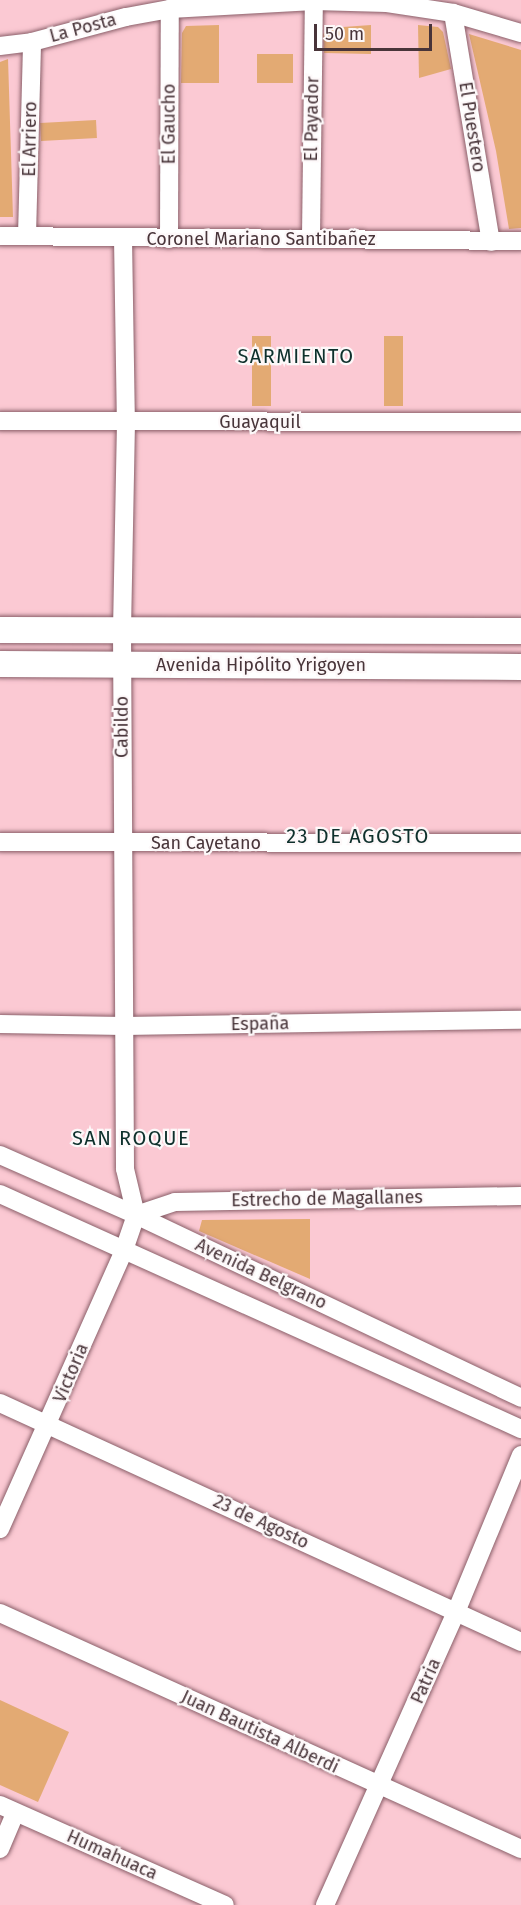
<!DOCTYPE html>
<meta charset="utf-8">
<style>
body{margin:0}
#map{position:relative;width:521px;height:1905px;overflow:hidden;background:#fbc9d3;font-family:"Fira Sans",sans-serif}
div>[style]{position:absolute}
.green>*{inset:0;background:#e3aa73;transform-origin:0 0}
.roads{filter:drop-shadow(0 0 2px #8a5f69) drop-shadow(0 0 2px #8a5f69)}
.street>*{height:18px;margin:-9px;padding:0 9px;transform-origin:9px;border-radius:9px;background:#fff}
.secondary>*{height:26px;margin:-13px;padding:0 13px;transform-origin:13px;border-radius:13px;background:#fff}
span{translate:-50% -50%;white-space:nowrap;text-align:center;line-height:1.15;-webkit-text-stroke:4.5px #fdf8f9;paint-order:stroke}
.street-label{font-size:18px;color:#483439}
.neighbourhood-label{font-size:20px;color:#0e302c;letter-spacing:1.5px}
.scale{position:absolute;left:314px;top:24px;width:118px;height:27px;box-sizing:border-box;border:3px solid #483439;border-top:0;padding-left:8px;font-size:18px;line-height:21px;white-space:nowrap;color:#483439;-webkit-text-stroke:4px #fdf8f9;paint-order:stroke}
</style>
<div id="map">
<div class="green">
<i style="clip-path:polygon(219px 25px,219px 83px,181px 83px,182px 33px,186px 26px)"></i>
<i style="clip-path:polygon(371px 25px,371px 54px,324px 53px,323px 34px,329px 28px)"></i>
<i style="clip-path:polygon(418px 25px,438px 27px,443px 32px,451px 69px,419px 78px)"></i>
<i style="clip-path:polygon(469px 34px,521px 50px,521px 228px,509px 229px,496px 151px)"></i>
<i style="left:257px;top:54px;width:36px;height:29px"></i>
<i style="clip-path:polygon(8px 59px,13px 217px,0 217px,0 62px)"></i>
<i style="left:96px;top:120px;width:18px;height:56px;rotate:87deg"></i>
<i style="left:252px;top:336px;width:19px;height:70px"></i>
<i style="left:384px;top:336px;width:19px;height:70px"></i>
<i style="clip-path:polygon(310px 1219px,310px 1279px,199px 1231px,202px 1220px)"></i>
<i style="clip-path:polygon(0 1700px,69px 1732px,38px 1802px,0 1785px)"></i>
</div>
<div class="roads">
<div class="street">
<i style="left:453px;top:13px;width:232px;rotate:80.6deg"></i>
<i style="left:0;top:46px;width:32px;rotate:-7deg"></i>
<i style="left:32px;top:42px;width:97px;rotate:-14.9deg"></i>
<i style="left:126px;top:17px;width:45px;rotate:-10.3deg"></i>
<i style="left:170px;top:9px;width:144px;rotate:-3.2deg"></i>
<i style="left:314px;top:1px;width:73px;rotate:1.6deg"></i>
<i style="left:387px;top:3px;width:67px;rotate:8.6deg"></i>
<i style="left:453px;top:13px;width:71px;rotate:16.4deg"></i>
<i style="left:0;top:236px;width:521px;rotate:0.55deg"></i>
<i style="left:27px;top:236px;width:194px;rotate:-88.5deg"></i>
<i style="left:311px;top:237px;width:236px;rotate:-89.3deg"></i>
<i style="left:123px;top:238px;width:184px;rotate:89.1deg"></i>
<i style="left:126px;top:422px;width:209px;rotate:91.1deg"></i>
<i style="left:122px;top:631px;width:538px;rotate:89.68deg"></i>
<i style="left:125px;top:1169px;width:47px;rotate:76.6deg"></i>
<i style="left:169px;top:239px;width:230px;rotate:-89.8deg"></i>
<i style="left:0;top:421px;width:521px;rotate:0.11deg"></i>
<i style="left:0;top:842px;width:521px;rotate:0.11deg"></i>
<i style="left:0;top:1024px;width:124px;rotate:0.9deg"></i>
<i style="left:124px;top:1026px;width:397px;rotate:-0.9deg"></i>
<i style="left:0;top:1155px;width:149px;rotate:23.8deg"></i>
<i style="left:136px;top:1215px;width:426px;rotate:25.4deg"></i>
<i style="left:0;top:1194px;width:572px;rotate:24.28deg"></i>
<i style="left:136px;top:1215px;width:41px;rotate:-18.4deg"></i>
<i style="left:175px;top:1202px;width:346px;rotate:-1deg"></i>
<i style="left:0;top:1403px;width:573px;rotate:24.64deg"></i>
<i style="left:0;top:1529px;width:305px;rotate:-66deg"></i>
<i style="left:124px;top:1250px;width:37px;rotate:-71deg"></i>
<i style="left:0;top:1613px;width:572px;rotate:24.37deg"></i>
<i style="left:0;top:1805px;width:246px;rotate:24deg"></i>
<i style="left:0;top:1849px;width:39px;rotate:-67deg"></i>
<i style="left:325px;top:1905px;width:321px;rotate:-65.9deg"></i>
<i style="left:456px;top:1612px;width:170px;rotate:-67.5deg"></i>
</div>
<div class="secondary">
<i style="left:0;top:630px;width:521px;rotate:0.11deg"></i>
<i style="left:0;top:664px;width:521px;rotate:0.33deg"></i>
</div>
</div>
<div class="street-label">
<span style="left:83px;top:28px;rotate:-15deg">La Posta</span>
<span style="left:312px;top:119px;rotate:-89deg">El Payador</span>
<span style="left:169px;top:124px;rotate:-90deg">El Gaucho</span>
<span style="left:472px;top:127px;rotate:81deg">El Puestero</span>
<span style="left:30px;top:139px;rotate:-89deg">El Arriero</span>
<span style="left:261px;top:239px">Coronel Mariano Santibañez</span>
<span style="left:260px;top:422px">Guayaquil</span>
<span style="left:261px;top:665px">Avenida Hipólito Yrigoyen</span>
<span style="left:122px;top:727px;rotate:-90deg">Cabildo</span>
<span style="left:206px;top:843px">San Cayetano</span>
<span style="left:260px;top:1024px;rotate:-1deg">España</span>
<span style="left:327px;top:1199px;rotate:-1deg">Estrecho de Magallanes</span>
<span style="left:261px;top:1274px;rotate:25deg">Avenida Belgrano</span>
<span style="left:71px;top:1373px;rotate:-67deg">Victoria</span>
<span style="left:261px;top:1522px;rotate:25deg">23 de Agosto</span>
<span style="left:426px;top:1681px;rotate:-66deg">Patria</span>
<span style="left:260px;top:1732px;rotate:25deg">Juan Bautista Alberdi</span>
<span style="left:112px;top:1855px;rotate:24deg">Humahuaca</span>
</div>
<div class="neighbourhood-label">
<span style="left:296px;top:356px">SARMIENTO</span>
<span style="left:358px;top:836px">23 DE AGOSTO</span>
<span style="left:131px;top:1138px">SAN ROQUE</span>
</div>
<div class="scale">50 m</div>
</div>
